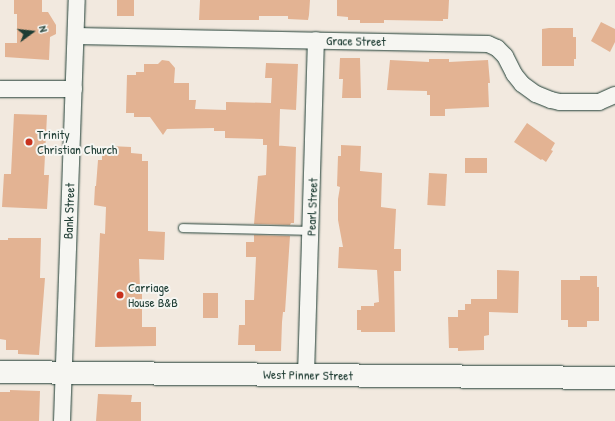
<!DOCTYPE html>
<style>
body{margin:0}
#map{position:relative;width:615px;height:421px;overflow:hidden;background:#f2e9df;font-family:"Patrick Hand",sans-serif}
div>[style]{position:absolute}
.building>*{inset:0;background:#e3b393;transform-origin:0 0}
.roads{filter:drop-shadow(0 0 1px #1f3d34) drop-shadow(0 0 1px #1f3d34)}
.lane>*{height:8px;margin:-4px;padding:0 4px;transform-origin:4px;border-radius:4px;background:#f6f6f2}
.street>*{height:16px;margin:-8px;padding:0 8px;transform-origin:8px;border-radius:8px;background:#f6f6f2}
.secondary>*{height:22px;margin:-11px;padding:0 11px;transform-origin:11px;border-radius:11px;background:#f6f6f2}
.dots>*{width:11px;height:11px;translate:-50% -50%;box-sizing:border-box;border:2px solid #f6f6f2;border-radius:50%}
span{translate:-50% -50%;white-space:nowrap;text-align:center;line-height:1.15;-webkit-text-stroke:4px #f6f6f2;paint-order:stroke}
.street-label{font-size:13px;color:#1f3d34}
.poi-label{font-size:13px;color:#1f3d34}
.left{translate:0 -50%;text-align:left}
.north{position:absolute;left:12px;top:12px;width:40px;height:40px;-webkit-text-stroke:3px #f6f6f2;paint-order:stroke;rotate:75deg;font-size:11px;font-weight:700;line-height:16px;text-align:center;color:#1f3d34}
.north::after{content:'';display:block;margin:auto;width:14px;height:18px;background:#1f3d34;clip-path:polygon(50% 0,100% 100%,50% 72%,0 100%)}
</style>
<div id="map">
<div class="building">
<i style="clip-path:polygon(14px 0,42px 0,42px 12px,48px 12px,56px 25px,56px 34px,50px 37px,49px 60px,5px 57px,5px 43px,17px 43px,17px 14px,14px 14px)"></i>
<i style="left:117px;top:0;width:17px;height:16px"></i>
<i style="clip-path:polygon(200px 0,310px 0,309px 15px,308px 20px,288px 19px,288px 16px,259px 16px,259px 20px,199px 20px)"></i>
<i style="clip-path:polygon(337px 0,449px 0,448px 19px,443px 19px,443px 21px,384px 20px,384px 23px,360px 23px,360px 20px,348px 20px,348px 17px,337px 16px)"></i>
<i style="clip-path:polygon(601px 22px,615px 29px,615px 42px,610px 52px,591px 41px)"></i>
<i style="clip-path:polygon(549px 28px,573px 28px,573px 37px,576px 37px,576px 59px,574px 59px,574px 66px,542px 66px,542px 29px)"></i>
<i style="clip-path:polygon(340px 58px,360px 58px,361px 98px,342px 98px,343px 79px,339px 79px)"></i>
<i style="clip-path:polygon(429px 59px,449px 59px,449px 62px,488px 60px,490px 83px,488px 83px,489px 107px,445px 109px,445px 116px,430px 116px,430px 95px,427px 95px,427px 91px,387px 90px,390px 60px,429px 62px)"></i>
<i style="clip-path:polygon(162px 60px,169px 61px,175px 68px,174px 83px,189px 83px,189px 100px,196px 100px,195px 109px,226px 110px,226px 102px,271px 103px,272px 78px,265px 78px,266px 63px,298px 64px,296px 110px,280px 109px,279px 146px,273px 145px,296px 147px,294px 223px,291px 223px,290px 225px,254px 224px,258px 176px,266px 175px,267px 145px,263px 145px,263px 139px,225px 138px,225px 131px,214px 131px,214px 128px,167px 129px,163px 135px,150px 117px,134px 117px,134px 113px,126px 113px,127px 75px,136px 75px,136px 72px,144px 72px,144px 64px,158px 64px)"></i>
<i style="clip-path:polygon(14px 114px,47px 115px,44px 175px,49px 175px,47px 209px,2px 207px,4px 174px,11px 174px)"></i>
<i style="clip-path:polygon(527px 123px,555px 143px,551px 150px,553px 151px,546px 162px,542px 159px,541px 160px,514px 142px)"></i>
<i style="clip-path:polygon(341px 145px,361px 146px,360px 171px,382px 173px,381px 207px,396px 209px,394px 249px,401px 249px,401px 271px,394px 271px,395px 332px,361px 332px,361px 330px,357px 330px,357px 310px,361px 310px,361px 306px,374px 306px,374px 303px,379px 302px,377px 270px,338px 268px,339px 247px,343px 247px,338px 220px,338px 199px,340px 187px,337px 186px,338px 156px,341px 156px)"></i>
<i style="clip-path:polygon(110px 146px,131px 147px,131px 153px,142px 154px,142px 161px,148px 161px,148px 231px,165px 232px,164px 260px,139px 259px,140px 289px,142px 289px,142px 327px,156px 327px,156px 346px,95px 347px,100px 233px,105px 234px,106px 207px,94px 205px,95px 186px,96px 186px,98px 160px,102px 160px,102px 149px,110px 149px)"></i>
<i style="left:465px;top:158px;width:22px;height:15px"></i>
<i style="left:429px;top:173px;width:18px;height:32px;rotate:3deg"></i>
<i style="clip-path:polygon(254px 235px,290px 236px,285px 312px,283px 312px,282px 322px,281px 351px,255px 351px,255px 345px,238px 345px,239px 325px,245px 325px,245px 300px,254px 300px,256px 257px,246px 257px,246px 242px,254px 242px)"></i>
<i style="clip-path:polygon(8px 238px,41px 238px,40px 278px,45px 278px,39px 355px,18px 354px,18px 350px,6px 350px,6px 340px,0 339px,0 240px,8px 240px)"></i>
<i style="clip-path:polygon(497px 270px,519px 271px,518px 313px,489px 312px,489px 335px,484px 336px,484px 350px,458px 351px,458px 348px,449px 348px,448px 317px,458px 317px,458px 310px,465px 310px,465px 304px,471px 304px,471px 299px,497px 299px)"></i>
<i style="clip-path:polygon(580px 276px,597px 276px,597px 287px,599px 287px,599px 321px,587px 321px,587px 327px,568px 327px,568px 320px,561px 320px,561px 280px,580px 280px)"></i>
<i style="left:203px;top:293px;width:15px;height:25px"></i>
<i style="clip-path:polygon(10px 390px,40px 391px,39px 421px,0 421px,0 392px,10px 392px)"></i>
<i style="clip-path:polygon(98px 394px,132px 395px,131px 402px,141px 402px,141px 421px,96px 421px)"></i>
</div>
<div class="roads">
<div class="lane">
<i style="left:183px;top:228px;width:128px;rotate:1.3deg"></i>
</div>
<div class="street">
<i style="left:76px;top:36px;width:412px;rotate:1.1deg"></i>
<i style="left:488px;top:44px;width:10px;rotate:24deg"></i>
<i style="left:497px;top:48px;width:11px;rotate:45deg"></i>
<i style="left:505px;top:56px;width:20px;rotate:63deg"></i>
<i style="left:514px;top:74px;width:13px;rotate:51deg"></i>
<i style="left:522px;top:84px;width:17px;rotate:36deg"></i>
<i style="left:536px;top:94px;width:16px;rotate:22deg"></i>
<i style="left:551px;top:100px;width:9px;rotate:13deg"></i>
<i style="left:560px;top:102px;width:39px"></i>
<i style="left:599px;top:102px;width:17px;rotate:-24deg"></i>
<i style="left:0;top:89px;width:74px"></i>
<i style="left:306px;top:375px;width:335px;rotate:-88.3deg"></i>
<i style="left:62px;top:421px;width:421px;rotate:-88deg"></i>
</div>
<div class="secondary">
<i style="left:0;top:372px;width:615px;rotate:0.56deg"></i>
</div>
</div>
<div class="dots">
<i style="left:29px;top:142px;background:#c8321e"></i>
<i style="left:120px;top:295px;background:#c8321e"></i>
</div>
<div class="street-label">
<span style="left:356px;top:41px;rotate:1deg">Grace Street</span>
<span style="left:312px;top:207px;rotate:-88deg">Pearl Street</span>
<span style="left:69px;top:211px;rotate:-88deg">Bank Street</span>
<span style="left:308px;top:375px;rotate:1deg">West Pinner Street</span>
</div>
<div class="poi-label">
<span class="left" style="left:37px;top:142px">Trinity<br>Christian Church</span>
<span class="left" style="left:128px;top:295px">Carriage<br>House B&amp;B</span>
</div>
<div class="north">N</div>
</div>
